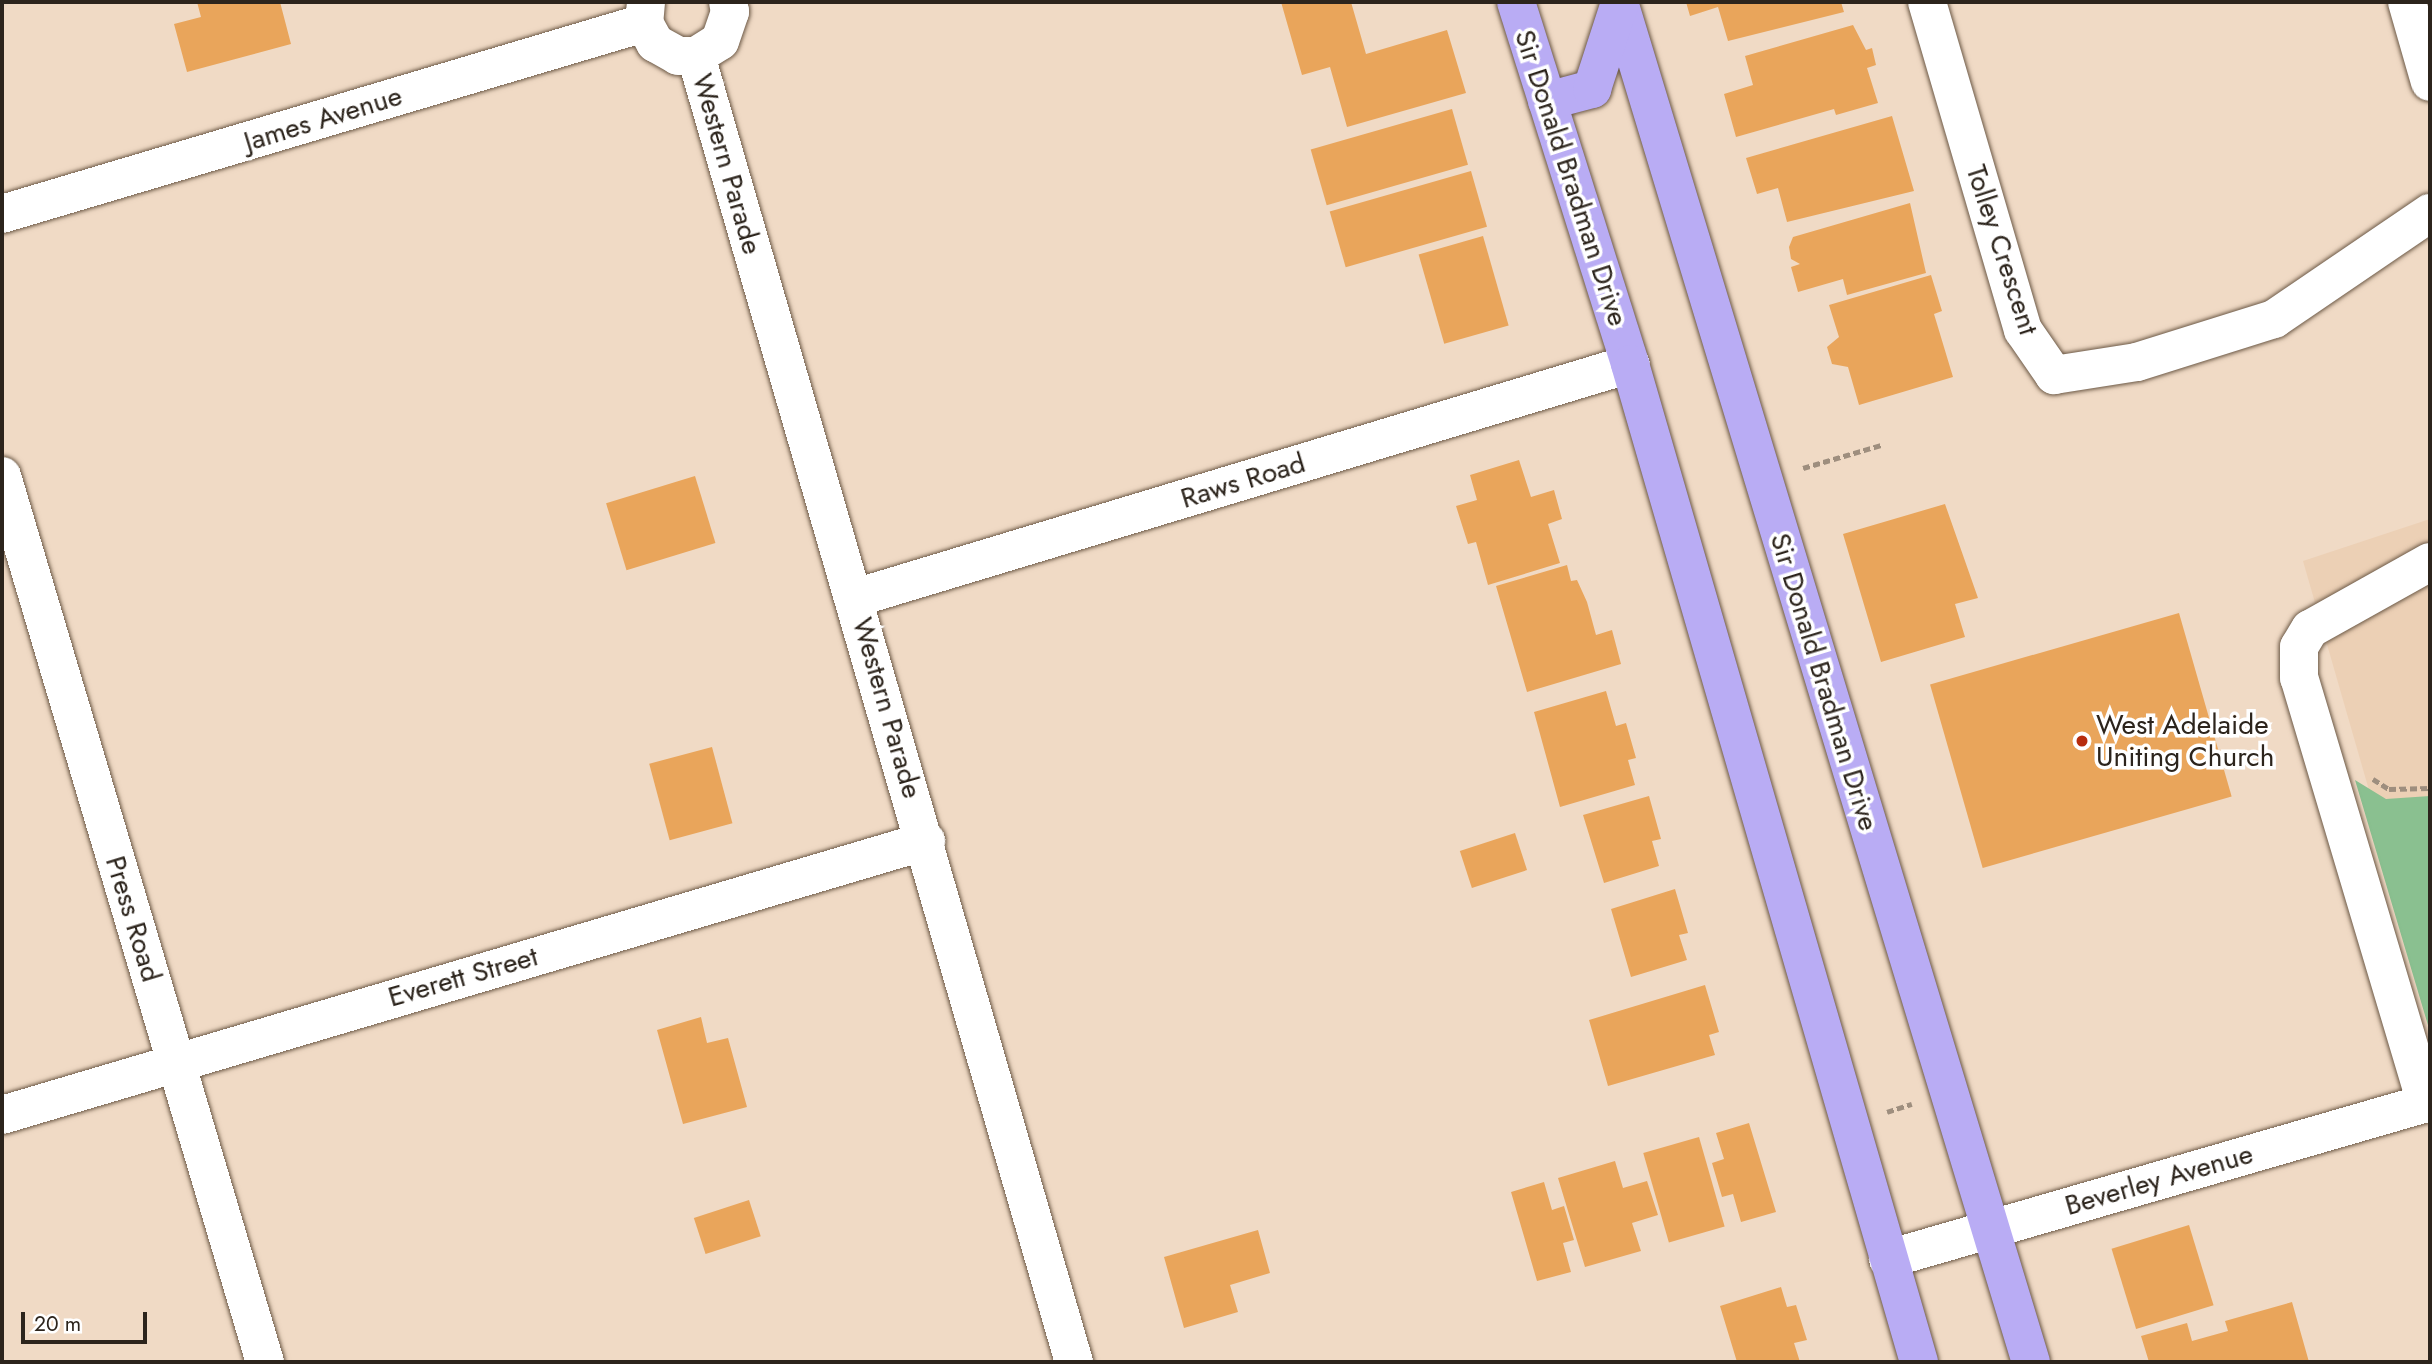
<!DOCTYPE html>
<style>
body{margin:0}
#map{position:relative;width:2432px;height:1364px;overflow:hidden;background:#f0dac5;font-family:Jost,sans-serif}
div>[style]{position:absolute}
.built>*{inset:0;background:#ecd0b5}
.green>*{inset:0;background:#8ac090}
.building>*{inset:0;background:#e9a55b;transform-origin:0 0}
.path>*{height:4.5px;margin-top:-2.25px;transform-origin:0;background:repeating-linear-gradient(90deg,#9e8e7e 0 7px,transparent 0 10.5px)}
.roads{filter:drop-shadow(0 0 2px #6c5946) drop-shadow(0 0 2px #6c5946)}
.minor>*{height:38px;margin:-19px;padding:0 19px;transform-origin:19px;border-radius:19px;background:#fff}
.major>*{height:38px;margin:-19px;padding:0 19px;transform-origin:19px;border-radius:19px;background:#b9acf4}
.dots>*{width:19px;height:19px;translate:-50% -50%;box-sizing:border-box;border:4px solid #fff;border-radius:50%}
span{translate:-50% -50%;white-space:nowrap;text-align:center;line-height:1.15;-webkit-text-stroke:7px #fff;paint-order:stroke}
.street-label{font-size:28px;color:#2c241c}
.poi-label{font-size:28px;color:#2c241c}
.left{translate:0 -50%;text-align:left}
.frame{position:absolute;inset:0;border:4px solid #2c241c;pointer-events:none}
.scale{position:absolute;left:21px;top:1312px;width:126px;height:32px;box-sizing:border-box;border:4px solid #2c241c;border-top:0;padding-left:9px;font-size:21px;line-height:24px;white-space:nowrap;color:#2c241c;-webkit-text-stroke:5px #fff;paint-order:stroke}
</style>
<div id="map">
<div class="built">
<i style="clip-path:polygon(2430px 519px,2430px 1002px,2303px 561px)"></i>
</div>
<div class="green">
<i style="clip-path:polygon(2355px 780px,2386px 799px,2430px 796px,2430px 1032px)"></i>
</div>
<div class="building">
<i style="clip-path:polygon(197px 2px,280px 2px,291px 44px,187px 72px,174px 24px,201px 17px)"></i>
<i style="clip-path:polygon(1281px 2px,1351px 2px,1366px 54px,1447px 30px,1466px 93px,1347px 127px,1330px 67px,1302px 75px)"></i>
<i style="clip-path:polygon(1686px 2px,1841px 2px,1844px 12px,1728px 41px,1718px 7px,1690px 16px)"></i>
<i style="clip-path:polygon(1853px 25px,1866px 50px,1872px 48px,1876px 65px,1867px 68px,1878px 103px,1836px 115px,1834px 109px,1736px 137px,1724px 94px,1753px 85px,1745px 56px)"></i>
<i style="left:1452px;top:109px;width:58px;height:147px;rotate:74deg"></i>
<i style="clip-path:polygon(1892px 116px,1914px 191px,1787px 222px,1778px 188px,1757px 194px,1746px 158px)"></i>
<i style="left:1471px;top:171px;width:58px;height:147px;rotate:74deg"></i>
<i style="clip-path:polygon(1910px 203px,1926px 273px,1847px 295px,1843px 279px,1798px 292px,1791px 267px,1800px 264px,1791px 259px,1789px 247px,1793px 237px)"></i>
<i style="left:1483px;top:236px;width:93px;height:67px;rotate:74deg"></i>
<i style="clip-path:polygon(1931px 275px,1942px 311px,1934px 314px,1953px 377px,1859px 405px,1848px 367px,1832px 364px,1827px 347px,1839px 337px,1829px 305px)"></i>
<i style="clip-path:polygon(1519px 460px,1531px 497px,1554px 490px,1562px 519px,1548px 524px,1560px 563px,1488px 585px,1476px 542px,1468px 544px,1456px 506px,1477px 500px,1470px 475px)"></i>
<i style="left:695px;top:476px;width:70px;height:93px;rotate:73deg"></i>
<i style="clip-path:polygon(1945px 504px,1978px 598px,1955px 604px,1965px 637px,1881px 662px,1843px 534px)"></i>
<i style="clip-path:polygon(1567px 565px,1571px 581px,1577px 580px,1587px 602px,1596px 635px,1612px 630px,1621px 664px,1527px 692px,1496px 586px)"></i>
<i style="left:2179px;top:613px;width:191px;height:259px;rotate:74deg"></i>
<i style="clip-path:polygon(1606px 691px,1616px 726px,1626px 723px,1636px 758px,1628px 760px,1635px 785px,1560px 807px,1534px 712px)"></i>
<i style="left:712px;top:747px;width:79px;height:65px;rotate:75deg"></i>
<i style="clip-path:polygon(1649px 796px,1661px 839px,1652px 841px,1659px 866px,1604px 883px,1583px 815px)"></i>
<i style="left:1515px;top:833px;width:39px;height:58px;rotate:72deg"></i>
<i style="clip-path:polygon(1675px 889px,1688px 933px,1679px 935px,1687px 960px,1631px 977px,1611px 909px)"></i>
<i style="clip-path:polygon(1705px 985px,1719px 1032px,1709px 1035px,1715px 1055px,1608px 1086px,1589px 1020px)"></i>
<i style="clip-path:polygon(701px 1017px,707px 1043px,728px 1038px,747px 1107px,683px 1124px,657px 1030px)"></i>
<i style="clip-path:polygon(1749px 1123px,1776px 1212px,1741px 1222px,1733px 1194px,1722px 1197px,1712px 1163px,1724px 1159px,1716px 1133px)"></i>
<i style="left:1699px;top:1137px;width:93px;height:58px;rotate:74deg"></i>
<i style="clip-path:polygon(1615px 1161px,1623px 1188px,1647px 1181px,1658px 1215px,1632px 1223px,1641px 1251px,1585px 1267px,1558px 1178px)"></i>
<i style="clip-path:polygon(1544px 1182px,1552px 1210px,1564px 1206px,1574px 1240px,1563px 1243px,1571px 1272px,1537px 1281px,1511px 1192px)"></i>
<i style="left:749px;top:1200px;width:38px;height:58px;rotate:72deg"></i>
<i style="left:2189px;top:1225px;width:84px;height:81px;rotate:73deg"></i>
<i style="clip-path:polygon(1258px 1230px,1270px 1273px,1230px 1285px,1238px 1312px,1184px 1328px,1164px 1257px)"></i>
<i style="clip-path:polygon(1781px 1287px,1787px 1307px,1796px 1305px,1807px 1340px,1794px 1343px,1800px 1362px,1737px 1362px,1720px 1306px)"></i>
<i style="clip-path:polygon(2292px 1302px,2309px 1362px,2149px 1362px,2141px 1336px,2187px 1323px,2192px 1341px,2228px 1331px,2225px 1321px)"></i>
</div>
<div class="path">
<i style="left:1803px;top:468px;width:81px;rotate:-16.4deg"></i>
<i style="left:2373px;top:779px;width:19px;rotate:32deg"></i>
<i style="left:2389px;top:789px;width:41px;rotate:-1.4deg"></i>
<i style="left:1887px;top:1112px;width:26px;rotate:-18deg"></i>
</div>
<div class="roads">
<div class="minor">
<i style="left:646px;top:2px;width:21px;rotate:95deg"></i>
<i style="left:644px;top:23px;width:23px;rotate:61deg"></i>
<i style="left:655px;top:43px;width:26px;rotate:29deg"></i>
<i style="left:678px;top:56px;width:18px"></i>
<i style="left:696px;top:56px;width:28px;rotate:-32deg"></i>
<i style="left:720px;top:41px;width:31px;rotate:-71deg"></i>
<i style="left:730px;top:12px;width:10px;rotate:-101deg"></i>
<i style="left:1927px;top:2px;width:342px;rotate:73.7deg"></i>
<i style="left:2023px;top:330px;width:55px;rotate:55.4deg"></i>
<i style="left:2054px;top:375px;width:84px;rotate:-8.9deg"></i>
<i style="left:2137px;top:362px;width:144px;rotate:-17.4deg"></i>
<i style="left:2274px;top:319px;width:189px;rotate:-34.2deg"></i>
<i style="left:2407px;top:2px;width:83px;rotate:74deg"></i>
<i style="left:696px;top:56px;width:1360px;rotate:73.86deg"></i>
<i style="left:2px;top:214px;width:670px;rotate:-16.57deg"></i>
<i style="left:2px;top:476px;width:924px;rotate:73.47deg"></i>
<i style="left:855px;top:598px;width:810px;rotate:-16.8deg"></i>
<i style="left:2426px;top:1103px;width:444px;rotate:-106.6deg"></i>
<i style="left:2299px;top:678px;width:31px;rotate:-90deg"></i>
<i style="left:2299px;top:647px;width:21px;rotate:-59deg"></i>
<i style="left:2310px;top:629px;width:137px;rotate:-29.2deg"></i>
<i style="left:2px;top:1115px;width:964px;rotate:-16.52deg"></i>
<i style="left:1888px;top:1259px;width:564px;rotate:-16.15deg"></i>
</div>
<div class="major">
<i style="left:1516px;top:2px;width:380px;rotate:72.5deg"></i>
<i style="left:1630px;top:364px;width:1039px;rotate:73.85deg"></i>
<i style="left:1619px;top:2px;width:1421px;rotate:73.15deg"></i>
<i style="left:1547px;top:101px;width:47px;rotate:-14.9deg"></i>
<i style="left:1592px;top:89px;width:90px;rotate:-72deg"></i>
</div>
</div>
<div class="dots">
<i style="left:2082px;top:741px;background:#b72c0d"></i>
</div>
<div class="street-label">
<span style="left:323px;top:119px;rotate:-17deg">James Avenue</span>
<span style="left:727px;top:164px;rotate:74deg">Western Parade</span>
<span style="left:1571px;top:178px;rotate:72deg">Sir Donald Bradman Drive</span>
<span style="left:2002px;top:250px;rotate:72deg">Tolley Crescent</span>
<span style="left:1243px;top:481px;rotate:-17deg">Raws Road</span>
<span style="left:1824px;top:682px;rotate:73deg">Sir Donald Bradman Drive</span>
<span style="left:887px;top:708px;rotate:74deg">Western Parade</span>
<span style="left:133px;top:919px;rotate:73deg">Press Road</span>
<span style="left:463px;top:977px;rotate:-16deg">Everett Street</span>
<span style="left:2159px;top:1180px;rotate:-16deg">Beverley Avenue</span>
</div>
<div class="poi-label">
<span class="left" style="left:2096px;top:741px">West Adelaide<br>Uniting Church</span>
</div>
<div class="frame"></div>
<div class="scale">20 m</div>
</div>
